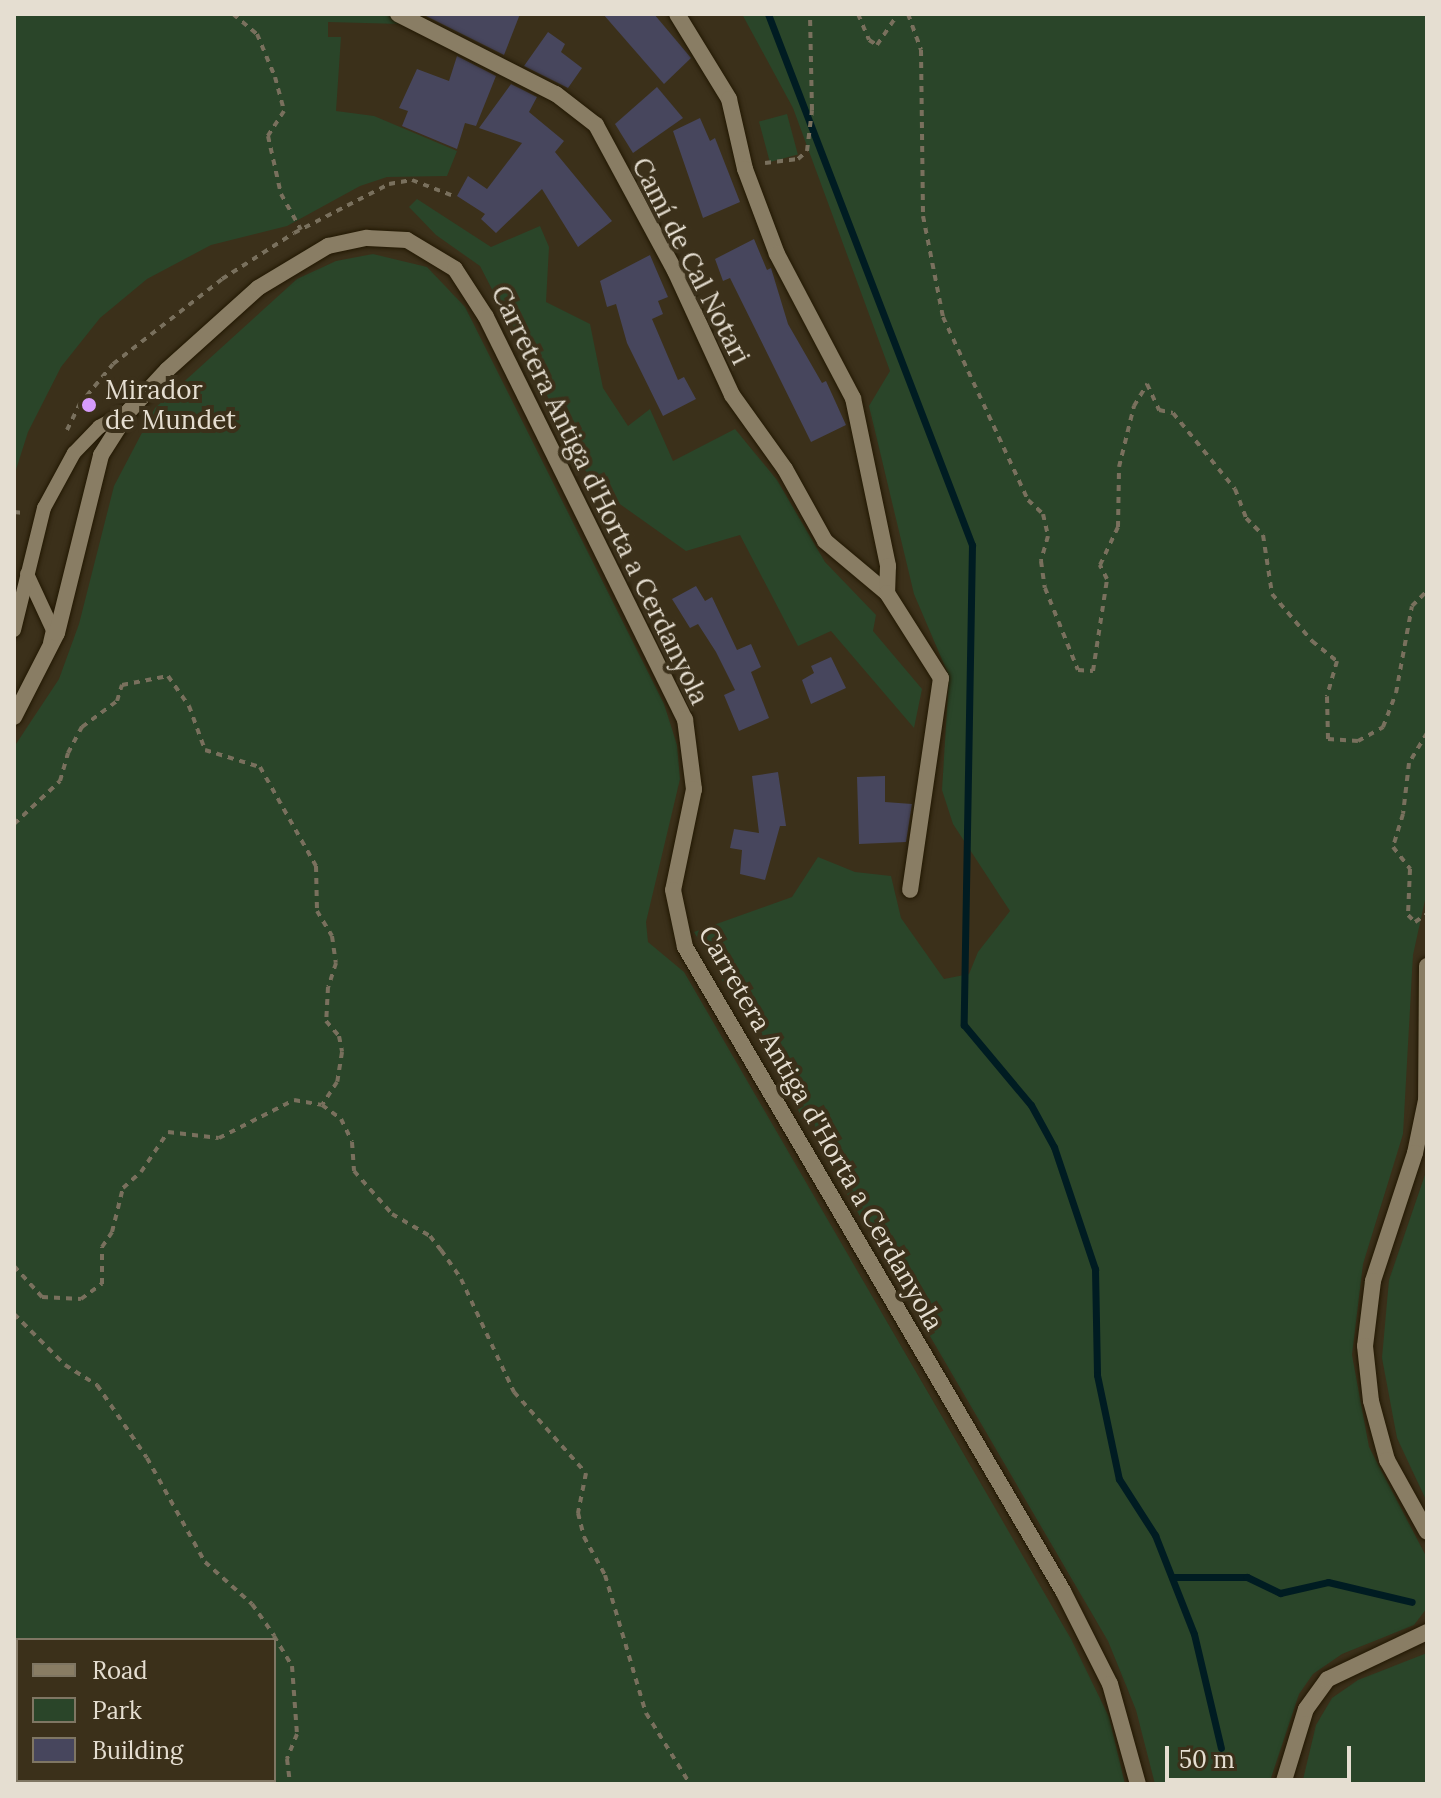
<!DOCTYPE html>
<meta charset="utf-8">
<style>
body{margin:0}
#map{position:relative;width:1441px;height:1798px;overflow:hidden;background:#3b301a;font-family:Lora,serif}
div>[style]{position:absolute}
.green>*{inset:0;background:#2a4529;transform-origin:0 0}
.stream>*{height:7px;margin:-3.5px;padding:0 3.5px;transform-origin:3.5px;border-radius:3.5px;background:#001c22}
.building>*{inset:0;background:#47465d}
.path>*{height:4px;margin-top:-2px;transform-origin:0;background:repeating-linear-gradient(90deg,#79705d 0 6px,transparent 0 12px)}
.roads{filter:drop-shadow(0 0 2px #221803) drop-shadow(0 0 2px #221803)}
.service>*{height:14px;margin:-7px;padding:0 7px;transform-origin:7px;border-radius:7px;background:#897d64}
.minor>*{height:16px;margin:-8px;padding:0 8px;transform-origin:8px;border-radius:8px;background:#897d64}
.tertiary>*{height:16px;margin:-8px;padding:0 8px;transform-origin:8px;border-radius:8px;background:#897d64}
.dots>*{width:22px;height:22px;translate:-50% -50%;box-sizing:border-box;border:4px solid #3b301a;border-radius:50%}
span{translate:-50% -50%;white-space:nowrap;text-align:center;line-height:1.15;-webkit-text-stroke:8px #3b301a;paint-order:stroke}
.street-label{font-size:26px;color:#e5ded1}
.poi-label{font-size:26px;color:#e5ded1}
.left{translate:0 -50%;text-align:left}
.frame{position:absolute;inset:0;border:16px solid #e5ded1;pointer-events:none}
.legend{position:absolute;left:16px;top:1638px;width:260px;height:144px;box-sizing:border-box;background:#3b301a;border:2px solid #7f7663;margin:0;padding:10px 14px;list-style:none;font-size:24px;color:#e5ded1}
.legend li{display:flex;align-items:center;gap:16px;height:40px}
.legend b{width:40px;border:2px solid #7f7663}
.scale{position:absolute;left:1165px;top:1746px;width:186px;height:36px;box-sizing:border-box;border:4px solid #e5ded1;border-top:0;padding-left:10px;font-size:24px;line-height:28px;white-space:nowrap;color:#e5ded1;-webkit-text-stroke:6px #3b301a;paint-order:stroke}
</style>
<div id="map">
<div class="green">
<i style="clip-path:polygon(14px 14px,387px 14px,402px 24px,328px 22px,328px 37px,341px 37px,336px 111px,374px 116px,457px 151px,447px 176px,387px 177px,360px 186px,287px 226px,211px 245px,147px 279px,100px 318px,61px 367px,28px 432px,14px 476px)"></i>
<i style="clip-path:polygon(742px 14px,1427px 14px,1427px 891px,1413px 955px,1403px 1134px,1363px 1264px,1352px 1355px,1369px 1447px,1427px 1558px,1427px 1608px,1414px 1625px,1342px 1654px,1313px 1674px,1299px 1694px,1269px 1784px,1155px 1784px,1136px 1710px,1108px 1641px,694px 932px,792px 897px,818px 857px,855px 872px,891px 876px,901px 918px,944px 979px,969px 974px,978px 952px,1010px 911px,953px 824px,942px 790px,949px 676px,914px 594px,869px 406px,890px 371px,793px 108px)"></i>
<i style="left:787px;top:114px;width:42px;height:29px;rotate:75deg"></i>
<i style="clip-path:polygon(417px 199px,491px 247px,540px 226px,549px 247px,546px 302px,590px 324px,603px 388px,628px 426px,650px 409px,673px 461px,735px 429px,777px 480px,825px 562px,876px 615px,873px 631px,922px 689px,914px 728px,831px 631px,798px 646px,740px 535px,686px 551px,593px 485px,480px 266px,436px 235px,409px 207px)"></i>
<i style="clip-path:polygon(evenodd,373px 254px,427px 267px,465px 307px,664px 704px,677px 745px,680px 779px,646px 922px,648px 942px,684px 972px,1071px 1639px,1109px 1717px,1125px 1784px,14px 1784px,14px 747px,59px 679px,79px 624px,114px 486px,155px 408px,297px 279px,336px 261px,373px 254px,274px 1640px,274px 1780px,18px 1780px,18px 1640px,274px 1640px)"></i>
<i style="clip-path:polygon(1427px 1169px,1427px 1502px,1397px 1438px,1382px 1358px,1389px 1280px)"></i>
<i style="clip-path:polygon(1427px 1653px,1427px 1784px,1302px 1784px,1316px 1725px,1332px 1698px,1358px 1680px)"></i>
</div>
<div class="stream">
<i style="left:768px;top:14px;width:569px;rotate:68.98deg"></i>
<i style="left:972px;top:545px;width:480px;rotate:91deg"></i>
<i style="left:964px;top:1025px;width:104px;rotate:50.1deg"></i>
<i style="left:1031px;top:1105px;width:48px;rotate:61.3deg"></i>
<i style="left:1054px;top:1147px;width:129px;rotate:71.4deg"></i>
<i style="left:1095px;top:1269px;width:106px;rotate:88.9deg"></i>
<i style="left:1097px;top:1375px;width:106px;rotate:78.1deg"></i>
<i style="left:1119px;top:1479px;width:67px;rotate:57.3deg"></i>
<i style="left:1155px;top:1535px;width:106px;rotate:68.5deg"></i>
<i style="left:1194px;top:1634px;width:117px;rotate:76.7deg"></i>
<i style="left:1172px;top:1577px;width:75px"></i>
<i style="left:1247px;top:1577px;width:37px;rotate:26deg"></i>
<i style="left:1280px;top:1593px;width:49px;rotate:-12.9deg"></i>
<i style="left:1328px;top:1582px;width:86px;rotate:13.4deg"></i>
</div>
<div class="building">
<i style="clip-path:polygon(422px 14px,520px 14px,504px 55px)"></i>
<i style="clip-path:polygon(603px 14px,654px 14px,691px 58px,664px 84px)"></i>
<i style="clip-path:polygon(548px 32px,565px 44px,561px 52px,582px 68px,568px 88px,524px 66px)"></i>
<i style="clip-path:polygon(457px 56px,496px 76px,476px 126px,465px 123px,457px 149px,402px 126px,408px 111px,399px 108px,417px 69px,449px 81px)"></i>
<i style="clip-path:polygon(511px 84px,537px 97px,529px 112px,564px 141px,555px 152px,612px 221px,578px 247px,542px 189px,496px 233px,481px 219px,485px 214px,457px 196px,468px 176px,487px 189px,522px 143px,479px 128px)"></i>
<i style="clip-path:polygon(657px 87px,683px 118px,633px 153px,615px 124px)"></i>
<i style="clip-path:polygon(700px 118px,710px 141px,715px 138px,740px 202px,703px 218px,673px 131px)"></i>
<i style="clip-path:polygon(754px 239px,767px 270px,771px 268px,788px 324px,822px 383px,826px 381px,846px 425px,811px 442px,730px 278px,723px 281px,715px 259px)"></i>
<i style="clip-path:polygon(650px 255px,668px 297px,658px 301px,663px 314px,652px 319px,678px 380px,684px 377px,696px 399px,663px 416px,627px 343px,616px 304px,607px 307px,600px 281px)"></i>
<i style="clip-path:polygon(696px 586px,705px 601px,712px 597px,737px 650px,751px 644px,761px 667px,751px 672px,769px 718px,739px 731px,724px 695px,735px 690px,716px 652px,698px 624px,690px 628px,672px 599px)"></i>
<i style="clip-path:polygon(831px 657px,846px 688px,811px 704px,802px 680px,814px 673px,811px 666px)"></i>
<i style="clip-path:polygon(778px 772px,786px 826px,780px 826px,765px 880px,740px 874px,742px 850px,730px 848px,734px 829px,759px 833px,752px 776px)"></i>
<i style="clip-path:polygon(885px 776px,885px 802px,912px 804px,906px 842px,859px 844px,857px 777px)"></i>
</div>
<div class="path">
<i style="left:233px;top:14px;width:31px;rotate:40deg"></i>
<i style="left:257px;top:34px;width:47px;rotate:67.3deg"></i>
<i style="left:275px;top:77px;width:35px;rotate:75deg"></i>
<i style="left:284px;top:111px;width:30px;rotate:123deg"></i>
<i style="left:268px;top:136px;width:59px;rotate:77.4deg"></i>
<i style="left:281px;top:194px;width:41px;rotate:60.9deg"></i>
<i style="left:858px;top:14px;width:28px;rotate:67deg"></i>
<i style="left:869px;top:40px;width:9px;rotate:32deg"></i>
<i style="left:877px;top:45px;width:37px;rotate:-56deg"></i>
<i style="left:908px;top:14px;width:38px;rotate:70deg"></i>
<i style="left:921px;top:50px;width:166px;rotate:89.3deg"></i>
<i style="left:923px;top:216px;width:103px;rotate:78.8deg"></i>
<i style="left:943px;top:317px;width:202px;rotate:65.1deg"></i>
<i style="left:1028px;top:500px;width:21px;rotate:43deg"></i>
<i style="left:1043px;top:514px;width:23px;rotate:77deg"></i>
<i style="left:1048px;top:536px;width:26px;rotate:106deg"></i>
<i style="left:1041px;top:561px;width:27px;rotate:82deg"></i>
<i style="left:1045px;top:588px;width:88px;rotate:68.1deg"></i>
<i style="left:1078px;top:670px;width:15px;rotate:4deg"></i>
<i style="left:1093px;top:671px;width:93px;rotate:-81.3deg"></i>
<i style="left:1107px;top:579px;width:16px;rotate:-117deg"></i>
<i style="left:1100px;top:565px;width:42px;rotate:-64.7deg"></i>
<i style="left:1118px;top:527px;width:60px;rotate:-89deg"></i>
<i style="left:1119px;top:467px;width:63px;rotate:-76.2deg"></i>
<i style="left:1134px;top:406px;width:26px;rotate:-59deg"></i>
<i style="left:1147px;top:384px;width:29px;rotate:65deg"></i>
<i style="left:1159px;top:410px;width:14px;rotate:12deg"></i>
<i style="left:1173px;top:413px;width:98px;rotate:50.8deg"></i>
<i style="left:1235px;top:489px;width:31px;rotate:69deg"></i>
<i style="left:1246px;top:518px;width:24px;rotate:45deg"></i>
<i style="left:1263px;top:535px;width:60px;rotate:81.3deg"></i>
<i style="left:1272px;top:594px;width:62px;rotate:49.6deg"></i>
<i style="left:1312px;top:641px;width:32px;rotate:39deg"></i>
<i style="left:1337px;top:661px;width:37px;rotate:106deg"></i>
<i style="left:1327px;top:697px;width:42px;rotate:88.6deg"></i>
<i style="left:1328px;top:739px;width:30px;rotate:4deg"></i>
<i style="left:1358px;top:741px;width:29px;rotate:-29deg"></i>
<i style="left:1383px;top:727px;width:36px;rotate:-69deg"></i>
<i style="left:1396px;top:693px;width:88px;rotate:-79.6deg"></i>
<i style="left:1412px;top:606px;width:21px;rotate:-45deg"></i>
<i style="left:765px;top:163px;width:33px;rotate:-7deg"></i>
<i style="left:798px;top:159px;width:12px;rotate:-42deg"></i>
<i style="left:807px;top:151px;width:41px;rotate:-83deg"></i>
<i style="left:812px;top:110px;width:96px;rotate:-91.2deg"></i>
<i style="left:67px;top:430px;width:28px;rotate:-64deg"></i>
<i style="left:79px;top:405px;width:53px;rotate:-50.3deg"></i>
<i style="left:113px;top:364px;width:138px;rotate:-37.9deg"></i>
<i style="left:222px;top:279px;width:85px;rotate:-32.6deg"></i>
<i style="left:294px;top:233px;width:107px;rotate:-27.3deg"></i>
<i style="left:389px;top:184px;width:23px;rotate:-10deg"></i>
<i style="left:412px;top:180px;width:42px;rotate:21deg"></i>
<i style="left:14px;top:512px;width:10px;rotate:6deg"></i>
<i style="left:1427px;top:720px;width:1px;rotate:90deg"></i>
<i style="left:1427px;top:733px;width:35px;rotate:121deg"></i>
<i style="left:1409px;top:763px;width:51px;rotate:96.7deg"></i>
<i style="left:1403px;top:814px;width:34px;rotate:107deg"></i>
<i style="left:1393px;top:847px;width:28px;rotate:52deg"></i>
<i style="left:1410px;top:869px;width:46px;rotate:92.5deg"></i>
<i style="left:1408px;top:915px;width:10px;rotate:45deg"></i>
<i style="left:1415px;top:922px;width:14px;rotate:-34deg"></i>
<i style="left:14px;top:824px;width:63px;rotate:-43.1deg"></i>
<i style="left:60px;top:781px;width:29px;rotate:-74deg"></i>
<i style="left:68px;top:753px;width:30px;rotate:-62deg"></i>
<i style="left:82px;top:727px;width:44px;rotate:-36.6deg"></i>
<i style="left:117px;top:701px;width:17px;rotate:-73deg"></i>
<i style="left:122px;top:685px;width:47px;rotate:-11.1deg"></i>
<i style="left:168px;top:676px;width:37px;rotate:55deg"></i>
<i style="left:189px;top:706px;width:47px;rotate:70deg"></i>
<i style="left:205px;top:750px;width:58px;rotate:17.2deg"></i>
<i style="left:260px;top:767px;width:114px;rotate:60.5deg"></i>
<i style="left:316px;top:866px;width:45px;rotate:88.7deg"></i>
<i style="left:317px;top:911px;width:29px;rotate:59deg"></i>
<i style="left:332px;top:936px;width:27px;rotate:82deg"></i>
<i style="left:336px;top:963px;width:25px;rotate:108deg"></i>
<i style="left:328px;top:987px;width:34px;rotate:93deg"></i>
<i style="left:326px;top:1021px;width:20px;rotate:49deg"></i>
<i style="left:339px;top:1036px;width:16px;rotate:79deg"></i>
<i style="left:342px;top:1052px;width:30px;rotate:99deg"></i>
<i style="left:337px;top:1082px;width:27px;rotate:123deg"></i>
<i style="left:14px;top:1266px;width:42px;rotate:47.9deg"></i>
<i style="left:42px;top:1297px;width:39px;rotate:3deg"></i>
<i style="left:81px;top:1299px;width:26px;rotate:-36deg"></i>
<i style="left:102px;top:1284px;width:37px;rotate:-90deg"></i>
<i style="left:102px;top:1247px;width:18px;rotate:-56deg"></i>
<i style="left:112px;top:1232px;width:45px;rotate:-76deg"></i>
<i style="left:123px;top:1188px;width:24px;rotate:-42deg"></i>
<i style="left:141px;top:1172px;width:48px;rotate:-56deg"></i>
<i style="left:168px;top:1132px;width:51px;rotate:6.7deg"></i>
<i style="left:219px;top:1138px;width:84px;rotate:-26.9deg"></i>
<i style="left:294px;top:1100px;width:28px;rotate:10deg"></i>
<i style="left:322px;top:1105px;width:24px;rotate:36deg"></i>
<i style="left:341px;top:1119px;width:25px;rotate:64deg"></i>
<i style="left:352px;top:1142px;width:29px;rotate:86deg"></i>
<i style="left:354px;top:1171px;width:57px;rotate:48.5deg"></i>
<i style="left:392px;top:1214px;width:44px;rotate:30.1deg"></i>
<i style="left:430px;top:1236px;width:18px;rotate:52deg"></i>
<i style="left:441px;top:1250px;width:35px;rotate:55deg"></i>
<i style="left:461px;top:1279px;width:125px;rotate:64.9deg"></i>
<i style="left:514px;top:1392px;width:108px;rotate:48.4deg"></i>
<i style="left:586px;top:1473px;width:41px;rotate:101.3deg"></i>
<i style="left:578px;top:1513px;width:25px;rotate:76deg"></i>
<i style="left:584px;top:1537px;width:43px;rotate:61.1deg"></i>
<i style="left:605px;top:1575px;width:144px;rotate:73.5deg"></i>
<i style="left:646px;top:1713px;width:84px;rotate:58.2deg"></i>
<i style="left:14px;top:1314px;width:72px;rotate:45deg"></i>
<i style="left:65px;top:1365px;width:38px;rotate:32deg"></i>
<i style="left:97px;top:1385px;width:88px;rotate:55.6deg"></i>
<i style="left:147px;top:1458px;width:119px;rotate:60.9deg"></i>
<i style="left:205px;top:1562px;width:63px;rotate:41.8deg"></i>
<i style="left:252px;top:1604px;width:39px;rotate:55deg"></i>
<i style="left:274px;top:1636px;width:35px;rotate:59deg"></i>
<i style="left:292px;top:1666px;width:68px;rotate:85.8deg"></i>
<i style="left:297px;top:1734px;width:27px;rotate:112deg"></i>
<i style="left:287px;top:1759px;width:25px;rotate:83deg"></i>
</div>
<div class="roads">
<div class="service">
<i style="left:27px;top:574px;width:62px;rotate:65.1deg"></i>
<i style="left:53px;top:630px;width:13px;rotate:103deg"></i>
<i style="left:14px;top:630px;width:126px;rotate:-76.2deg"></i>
<i style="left:44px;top:508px;width:63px;rotate:-61.4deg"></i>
<i style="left:74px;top:453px;width:36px;rotate:-46deg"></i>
<i style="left:99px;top:427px;width:34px;rotate:-28deg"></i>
</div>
<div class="minor">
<i style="left:398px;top:14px;width:177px;rotate:26.9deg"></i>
<i style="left:556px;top:94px;width:51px;rotate:37.8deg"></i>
<i style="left:596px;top:125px;width:166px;rotate:61.6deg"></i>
<i style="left:675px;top:271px;width:136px;rotate:65.3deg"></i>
<i style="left:732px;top:395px;width:91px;rotate:54.4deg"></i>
<i style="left:785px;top:469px;width:82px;rotate:60.9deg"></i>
<i style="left:825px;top:541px;width:81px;rotate:40deg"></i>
<i style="left:677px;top:14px;width:100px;rotate:58.5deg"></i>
<i style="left:729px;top:99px;width:72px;rotate:77.1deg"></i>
<i style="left:745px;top:169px;width:91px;rotate:69.4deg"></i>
<i style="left:777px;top:254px;width:163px;rotate:62.2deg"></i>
<i style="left:853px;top:398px;width:172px;rotate:78.2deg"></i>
<i style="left:888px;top:566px;width:27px;rotate:92deg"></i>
<i style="left:887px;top:593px;width:101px;rotate:57.6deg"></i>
<i style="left:941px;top:678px;width:214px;rotate:98.3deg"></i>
</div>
<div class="tertiary">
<i style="left:14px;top:717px;width:94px;rotate:-62.9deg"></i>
<i style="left:57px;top:633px;width:183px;rotate:-76.1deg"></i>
<i style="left:101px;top:455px;width:52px;rotate:-57.5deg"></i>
<i style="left:129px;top:411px;width:56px;rotate:-47.2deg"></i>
<i style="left:167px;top:370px;width:122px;rotate:-42deg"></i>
<i style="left:258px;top:288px;width:82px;rotate:-31deg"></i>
<i style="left:328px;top:246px;width:40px;rotate:-12deg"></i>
<i style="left:367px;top:238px;width:40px;rotate:2.9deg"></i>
<i style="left:407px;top:240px;width:56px;rotate:31.1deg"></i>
<i style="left:455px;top:269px;width:57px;rotate:57.1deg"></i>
<i style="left:486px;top:317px;width:449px;rotate:63.7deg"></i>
<i style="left:685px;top:719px;width:71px;rotate:82.7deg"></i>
<i style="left:694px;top:789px;width:103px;rotate:101.7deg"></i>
<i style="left:673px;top:890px;width:58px;rotate:78.1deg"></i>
<i style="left:685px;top:947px;width:747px;rotate:59.59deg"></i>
<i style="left:1063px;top:1591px;width:104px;rotate:63.2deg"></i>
<i style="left:1110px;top:1684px;width:104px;rotate:74.4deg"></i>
<i style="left:1427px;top:966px;width:134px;rotate:90.4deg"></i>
<i style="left:1426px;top:1100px;width:54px;rotate:101.7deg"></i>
<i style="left:1415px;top:1153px;width:135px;rotate:108.2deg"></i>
<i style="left:1373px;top:1281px;width:65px;rotate:97deg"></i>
<i style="left:1365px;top:1346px;width:55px;rotate:83.8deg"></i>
<i style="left:1371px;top:1401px;width:61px;rotate:74.8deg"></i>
<i style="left:1387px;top:1460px;width:82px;rotate:60.9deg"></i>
<i style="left:1283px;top:1784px;width:78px;rotate:-73deg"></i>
<i style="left:1306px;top:1709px;width:37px;rotate:-54deg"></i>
<i style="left:1328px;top:1679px;width:110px;rotate:-25.4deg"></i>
</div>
</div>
<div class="dots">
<i style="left:89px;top:405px;background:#d69bfa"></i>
</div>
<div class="street-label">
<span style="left:691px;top:261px;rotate:63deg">Camí de Cal Notari</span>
<span style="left:600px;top:495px;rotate:64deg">Carretera Antiga d'Horta a Cerdanyola</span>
<span style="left:821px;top:1128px;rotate:60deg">Carretera Antiga d'Horta a Cerdanyola</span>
</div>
<div class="poi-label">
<span class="left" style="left:105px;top:405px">Mirador<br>de Mundet</span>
</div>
<div class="frame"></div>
<ul class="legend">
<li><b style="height:10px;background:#897d64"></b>Road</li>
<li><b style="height:22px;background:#2a4529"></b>Park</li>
<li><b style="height:22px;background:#47465d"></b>Building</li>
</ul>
<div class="scale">50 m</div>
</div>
